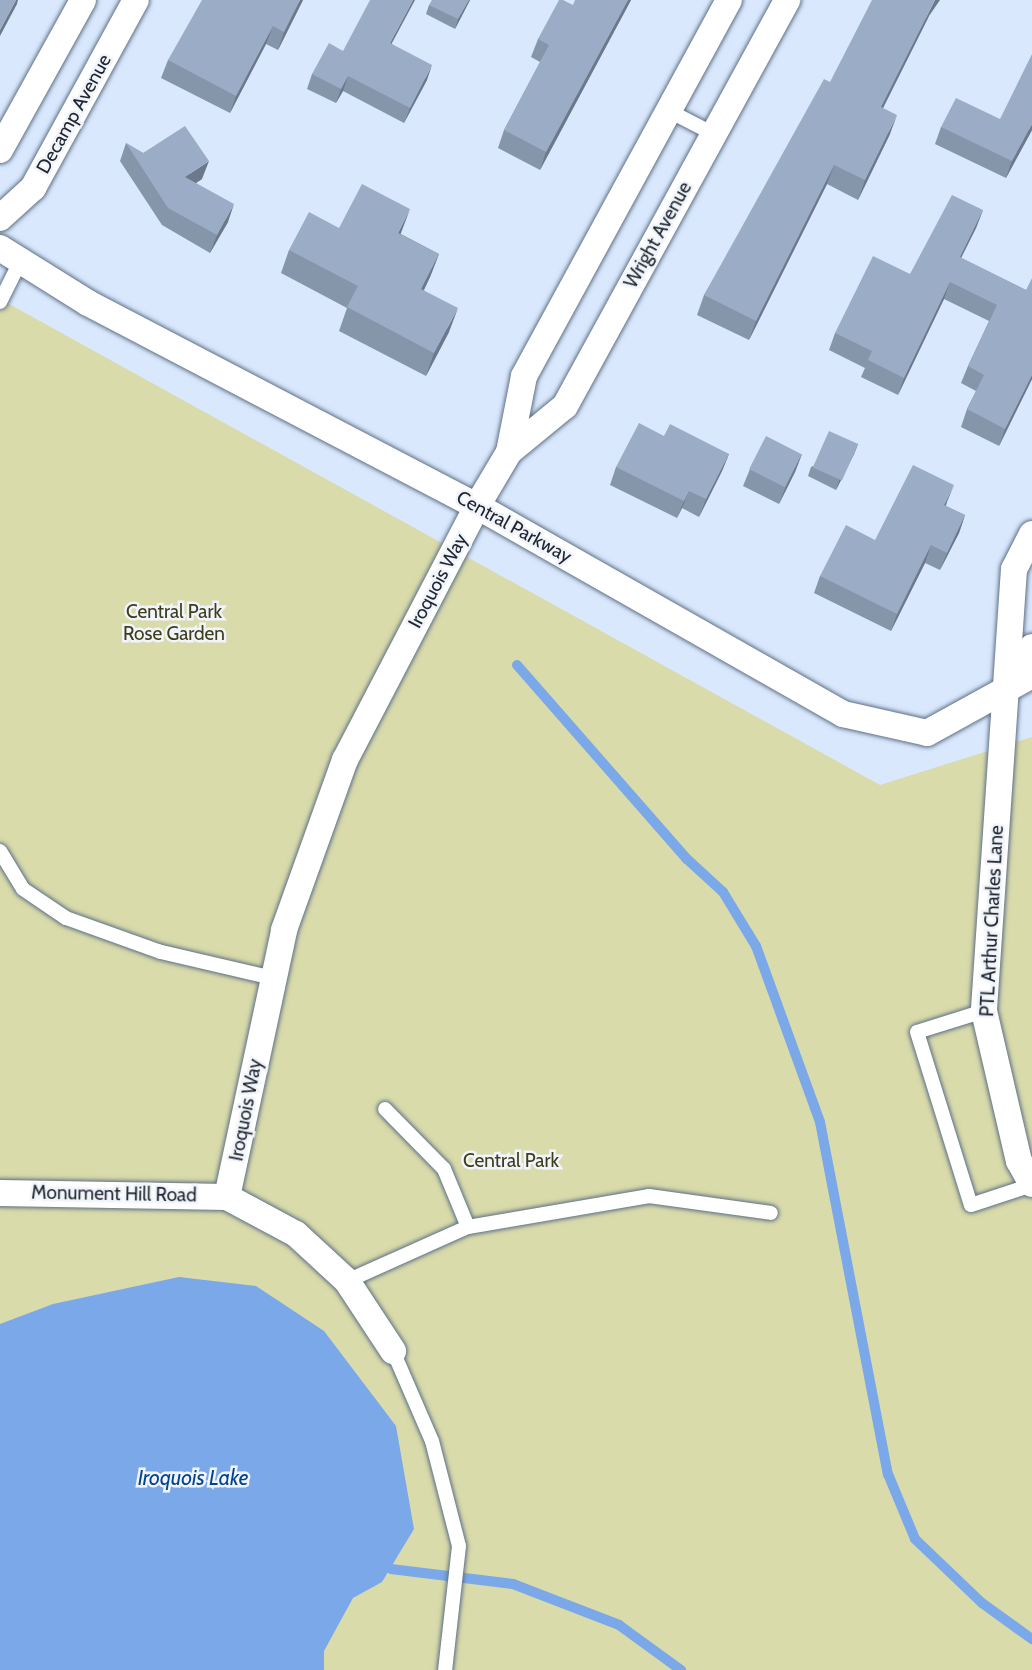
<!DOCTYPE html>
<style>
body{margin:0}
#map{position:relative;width:1032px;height:1670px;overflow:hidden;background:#d9e8fd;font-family:Cabin,sans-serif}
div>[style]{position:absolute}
.green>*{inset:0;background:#d9dbaa}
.water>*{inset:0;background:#7aa8e8}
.stream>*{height:10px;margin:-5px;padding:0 5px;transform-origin:5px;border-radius:5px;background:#7aa8e8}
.roads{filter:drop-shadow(0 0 2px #5f7086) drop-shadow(0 0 2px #5f7086)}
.service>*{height:14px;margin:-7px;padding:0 7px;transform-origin:7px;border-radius:7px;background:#fff}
.minor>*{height:26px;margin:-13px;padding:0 13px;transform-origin:13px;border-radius:13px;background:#fff}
.wall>*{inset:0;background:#8595aa}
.shaded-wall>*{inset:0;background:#6c798b}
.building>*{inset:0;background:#9badc6;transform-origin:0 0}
span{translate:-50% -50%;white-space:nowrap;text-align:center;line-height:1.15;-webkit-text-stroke:5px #f1f4fa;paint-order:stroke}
.street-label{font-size:19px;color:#1e252e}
.park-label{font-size:19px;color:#3c3d19}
.water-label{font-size:21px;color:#01448e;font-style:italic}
</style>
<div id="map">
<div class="green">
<i style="clip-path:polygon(0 299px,880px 785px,1032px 737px,1032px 1670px,0 1670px)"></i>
</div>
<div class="water">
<i style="clip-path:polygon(179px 1277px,256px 1286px,324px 1331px,396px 1426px,414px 1529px,382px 1582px,353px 1598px,324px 1651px,324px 1670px,0 1670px,0 1324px,53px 1304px)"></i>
</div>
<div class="stream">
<i style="left:517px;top:665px;width:258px;rotate:48.8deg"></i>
<i style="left:687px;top:859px;width:49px;rotate:42.5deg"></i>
<i style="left:723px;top:892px;width:63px;rotate:58.6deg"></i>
<i style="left:756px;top:946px;width:187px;rotate:70deg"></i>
<i style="left:820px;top:1122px;width:359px;rotate:79.1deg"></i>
<i style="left:888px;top:1474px;width:70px;rotate:67.4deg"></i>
<i style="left:915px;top:1539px;width:93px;rotate:43.7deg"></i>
<i style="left:982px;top:1603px;width:62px;rotate:35.8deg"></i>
<i style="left:391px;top:1569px;width:123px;rotate:7deg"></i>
<i style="left:513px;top:1584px;width:114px;rotate:21.1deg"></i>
<i style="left:619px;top:1625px;width:77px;rotate:36deg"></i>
</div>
<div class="roads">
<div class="service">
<i style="left:669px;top:111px;width:51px;rotate:27.1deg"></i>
<i style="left:0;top:302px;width:45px;rotate:-63.4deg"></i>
<i style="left:0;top:851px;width:44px;rotate:58.8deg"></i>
<i style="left:23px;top:889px;width:52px;rotate:34deg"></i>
<i style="left:66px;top:918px;width:101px;rotate:19.7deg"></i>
<i style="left:161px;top:952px;width:115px;rotate:13.1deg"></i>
<i style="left:984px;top:1011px;width:70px;rotate:162.6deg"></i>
<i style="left:917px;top:1032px;width:181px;rotate:72.7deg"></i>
<i style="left:971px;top:1205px;width:64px;rotate:-18.2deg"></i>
<i style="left:468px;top:1227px;width:184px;rotate:-9.7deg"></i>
<i style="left:649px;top:1196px;width:123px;rotate:7.9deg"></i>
<i style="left:347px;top:1281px;width:133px;rotate:-24.1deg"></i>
<i style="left:468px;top:1227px;width:63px;rotate:-112.5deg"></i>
<i style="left:444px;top:1169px;width:84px;rotate:-134.5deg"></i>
<i style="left:393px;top:1351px;width:98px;rotate:66.6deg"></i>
<i style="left:432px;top:1441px;width:108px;rotate:75.6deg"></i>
<i style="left:459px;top:1546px;width:125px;rotate:96.4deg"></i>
</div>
<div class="minor">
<i style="left:0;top:150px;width:171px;rotate:-61deg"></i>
<i style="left:0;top:218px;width:45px;rotate:-42.3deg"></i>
<i style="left:33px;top:188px;width:214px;rotate:-61.3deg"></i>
<i style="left:0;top:248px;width:104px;rotate:32deg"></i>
<i style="left:88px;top:303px;width:439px;rotate:27.6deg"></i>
<i style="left:477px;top:506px;width:421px;rotate:29.6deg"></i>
<i style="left:843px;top:714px;width:86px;rotate:12.7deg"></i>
<i style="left:927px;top:733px;width:120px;rotate:-28.9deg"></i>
<i style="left:509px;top:452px;width:77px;rotate:-78.8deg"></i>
<i style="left:524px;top:376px;width:428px;rotate:-61.4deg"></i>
<i style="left:1032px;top:534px;width:39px;rotate:117deg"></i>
<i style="left:1014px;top:569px;width:443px;rotate:93.9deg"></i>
<i style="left:984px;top:1011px;width:154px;rotate:76.9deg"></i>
<i style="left:1019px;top:1161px;width:26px;rotate:61deg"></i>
<i style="left:1007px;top:688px;width:48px;rotate:-58.6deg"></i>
<i style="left:0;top:1193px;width:227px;rotate:1deg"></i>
<i style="left:227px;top:1197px;width:78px;rotate:28.2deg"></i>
<i style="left:296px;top:1234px;width:69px;rotate:42.7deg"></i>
<i style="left:347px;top:1281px;width:84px;rotate:56.7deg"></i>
<i style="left:227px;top:1197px;width:273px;rotate:-77.9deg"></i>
<i style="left:284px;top:930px;width:181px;rotate:-70.3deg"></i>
<i style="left:345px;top:760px;width:286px;rotate:-62.5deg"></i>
<i style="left:477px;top:506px;width:63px;rotate:-59.3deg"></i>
<i style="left:509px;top:452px;width:72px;rotate:-39.4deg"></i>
<i style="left:565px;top:406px;width:463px;rotate:-61.3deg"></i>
</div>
</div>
<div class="wall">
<i style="clip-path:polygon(303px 0,278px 50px,266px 44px,230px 113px,161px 78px,168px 60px)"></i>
<i style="clip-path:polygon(470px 0,455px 29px,426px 14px,429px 5px)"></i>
<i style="clip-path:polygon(631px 0,540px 170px,498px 148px,504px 130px,540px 62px,531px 57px,538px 39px,573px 5px)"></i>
<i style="clip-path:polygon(929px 16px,883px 108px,890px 134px,858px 200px,827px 184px,749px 340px,697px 315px,704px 295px,830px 82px)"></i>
<i style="clip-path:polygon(392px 44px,427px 80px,404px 123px,343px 91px,336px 103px,307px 89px,312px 74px,343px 51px)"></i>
<i style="clip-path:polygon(1000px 119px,1032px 130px,1006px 178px,935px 144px,941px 127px)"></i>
<i style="clip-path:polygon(126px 143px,143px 153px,202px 179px,196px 183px,228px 222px,210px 253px,162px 225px,120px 161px)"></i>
<i style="clip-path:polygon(983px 210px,976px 228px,961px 258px,1026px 290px,1032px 379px,999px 446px,961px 427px,967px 409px,976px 391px,961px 383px,968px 366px,989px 321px,944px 299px,898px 395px,861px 377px,865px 368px,829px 350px,835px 333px,910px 274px)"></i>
<i style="clip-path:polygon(339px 228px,401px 234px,439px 254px,430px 277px,424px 290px,449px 332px,426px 376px,339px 331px,347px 308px,281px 273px,289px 250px)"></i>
<i style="clip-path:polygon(664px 436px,729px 454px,722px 471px,699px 517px,682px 508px,677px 518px,610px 485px,616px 467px)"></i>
<i style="clip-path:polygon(858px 444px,854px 454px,836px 490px,808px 476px,811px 467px)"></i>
<i style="clip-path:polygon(802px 454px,795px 472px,779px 504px,743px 486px,750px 469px)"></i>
<i style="clip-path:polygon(947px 502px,946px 506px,965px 515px,959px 533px,940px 570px,925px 563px,891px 631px,814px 593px,820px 576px,875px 540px)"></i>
</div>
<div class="shaded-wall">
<i style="clip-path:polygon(16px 0,18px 0,17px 4px,0 36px,0 30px)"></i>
<i style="clip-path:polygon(300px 0,303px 0,278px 50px,284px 32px)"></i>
<i style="clip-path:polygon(413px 0,415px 0,384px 58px,390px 43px)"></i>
<i style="clip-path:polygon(469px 0,470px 0,455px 29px,458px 19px)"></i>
<i style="clip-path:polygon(628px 0,631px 0,540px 170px,546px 152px)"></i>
<i style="clip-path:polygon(935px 0,940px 0,929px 16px,874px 126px,881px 107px)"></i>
<i style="clip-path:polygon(273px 26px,266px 44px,230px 113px,236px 96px)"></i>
<i style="clip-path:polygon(432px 65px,427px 80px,404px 123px,410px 108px)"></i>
<i style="clip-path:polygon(348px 76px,343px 91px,336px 103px,341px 89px)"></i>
<i style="clip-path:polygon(897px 115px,890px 134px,858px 200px,865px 180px)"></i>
<i style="clip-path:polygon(1032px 124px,1032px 130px,1006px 178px,1012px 161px)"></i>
<i style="clip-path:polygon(209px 161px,202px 179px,179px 194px,185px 177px)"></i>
<i style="clip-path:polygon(834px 165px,827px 184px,749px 340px,756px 321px)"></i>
<i style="clip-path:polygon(234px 204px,228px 222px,210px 253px,217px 235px)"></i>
<i style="clip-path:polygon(410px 209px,401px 233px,389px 256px,398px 233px)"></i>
<i style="clip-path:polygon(983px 210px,976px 228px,953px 274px,960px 257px)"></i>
<i style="clip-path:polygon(439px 254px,430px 277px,413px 312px,421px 289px)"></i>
<i style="clip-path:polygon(950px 282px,944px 299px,898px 395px,904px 378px)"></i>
<i style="clip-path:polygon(458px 308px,449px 332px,426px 376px,434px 353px)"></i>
<i style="clip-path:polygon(1032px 375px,1032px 379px,999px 446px,1005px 429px)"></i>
<i style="clip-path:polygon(858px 444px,854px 454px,836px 490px,839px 481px)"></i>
<i style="clip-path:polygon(729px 454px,722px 471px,699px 517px,706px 499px)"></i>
<i style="clip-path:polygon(802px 454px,795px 472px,779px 504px,786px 486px)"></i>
<i style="clip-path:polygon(954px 485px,947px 502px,937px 523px,944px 505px)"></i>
<i style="clip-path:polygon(689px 491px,682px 508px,677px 518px,684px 501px)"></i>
<i style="clip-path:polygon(965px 515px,959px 533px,940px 570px,947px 553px)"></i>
<i style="clip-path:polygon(931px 545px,925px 563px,891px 631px,897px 614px)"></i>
</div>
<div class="building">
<i style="clip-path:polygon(0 0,16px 0,0 30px)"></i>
<i style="clip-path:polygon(202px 0,300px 0,284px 32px,273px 26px,236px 96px,168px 60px)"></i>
<i style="clip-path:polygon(370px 0,413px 0,390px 43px,432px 65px,410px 108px,348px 76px,341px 89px,312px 74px,329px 43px,343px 51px)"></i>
<i style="clip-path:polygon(432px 0,469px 0,458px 19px,429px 5px)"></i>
<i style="clip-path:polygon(559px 0,563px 0,573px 5px,575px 0,628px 0,546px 152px,504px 130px,549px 45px,538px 39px)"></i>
<i style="clip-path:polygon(872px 0,935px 0,881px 107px,897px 115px,865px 180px,834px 165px,756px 321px,704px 295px,824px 79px,830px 82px)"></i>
<i style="clip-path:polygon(1032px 54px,1032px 124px,1012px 161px,941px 127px,956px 98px,1000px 119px)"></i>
<i style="clip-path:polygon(185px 126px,209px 161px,185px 177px,234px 204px,217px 235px,168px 208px,126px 143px,143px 153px)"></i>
<i style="clip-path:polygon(362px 184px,410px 209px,398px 233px,439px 254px,421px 289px,458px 308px,434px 353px,347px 307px,358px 286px,289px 250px,309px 212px,339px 228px)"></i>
<i style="clip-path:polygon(952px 195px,983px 210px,960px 257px,1026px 290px,1032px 278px,1032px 375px,1005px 429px,967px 409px,984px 375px,968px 366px,997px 305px,950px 282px,904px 378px,868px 360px,872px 351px,835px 333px,873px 256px,910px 274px)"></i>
<i style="clip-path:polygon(639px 423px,664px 436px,670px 424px,729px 454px,706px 499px,689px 491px,684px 501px,616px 467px)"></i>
<i style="left:829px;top:431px;width:32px;height:40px;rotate:24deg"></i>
<i style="left:766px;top:436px;width:40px;height:37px;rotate:27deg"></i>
<i style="clip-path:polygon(913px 465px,954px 485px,944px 505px,965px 515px,947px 553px,931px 545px,897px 614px,820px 576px,846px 525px,875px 540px)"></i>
</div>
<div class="street-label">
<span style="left:74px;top:114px;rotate:-61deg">Decamp Avenue</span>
<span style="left:658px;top:235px;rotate:-61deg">Wright Avenue</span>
<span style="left:514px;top:527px;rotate:29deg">Central Parkway</span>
<span style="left:438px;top:581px;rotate:-62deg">Iroquois Way</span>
<span style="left:992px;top:921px;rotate:-87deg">PTL Arthur Charles Lane</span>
<span style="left:246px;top:1110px;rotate:-79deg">Iroquois Way</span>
<span style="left:114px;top:1194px;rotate:1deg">Monument Hill Road</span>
</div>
<div class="park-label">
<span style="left:174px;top:623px">Central Park<br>Rose Garden</span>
<span style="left:511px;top:1161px">Central Park</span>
</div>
<div class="water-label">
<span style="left:193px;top:1478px">Iroquois Lake</span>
</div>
</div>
